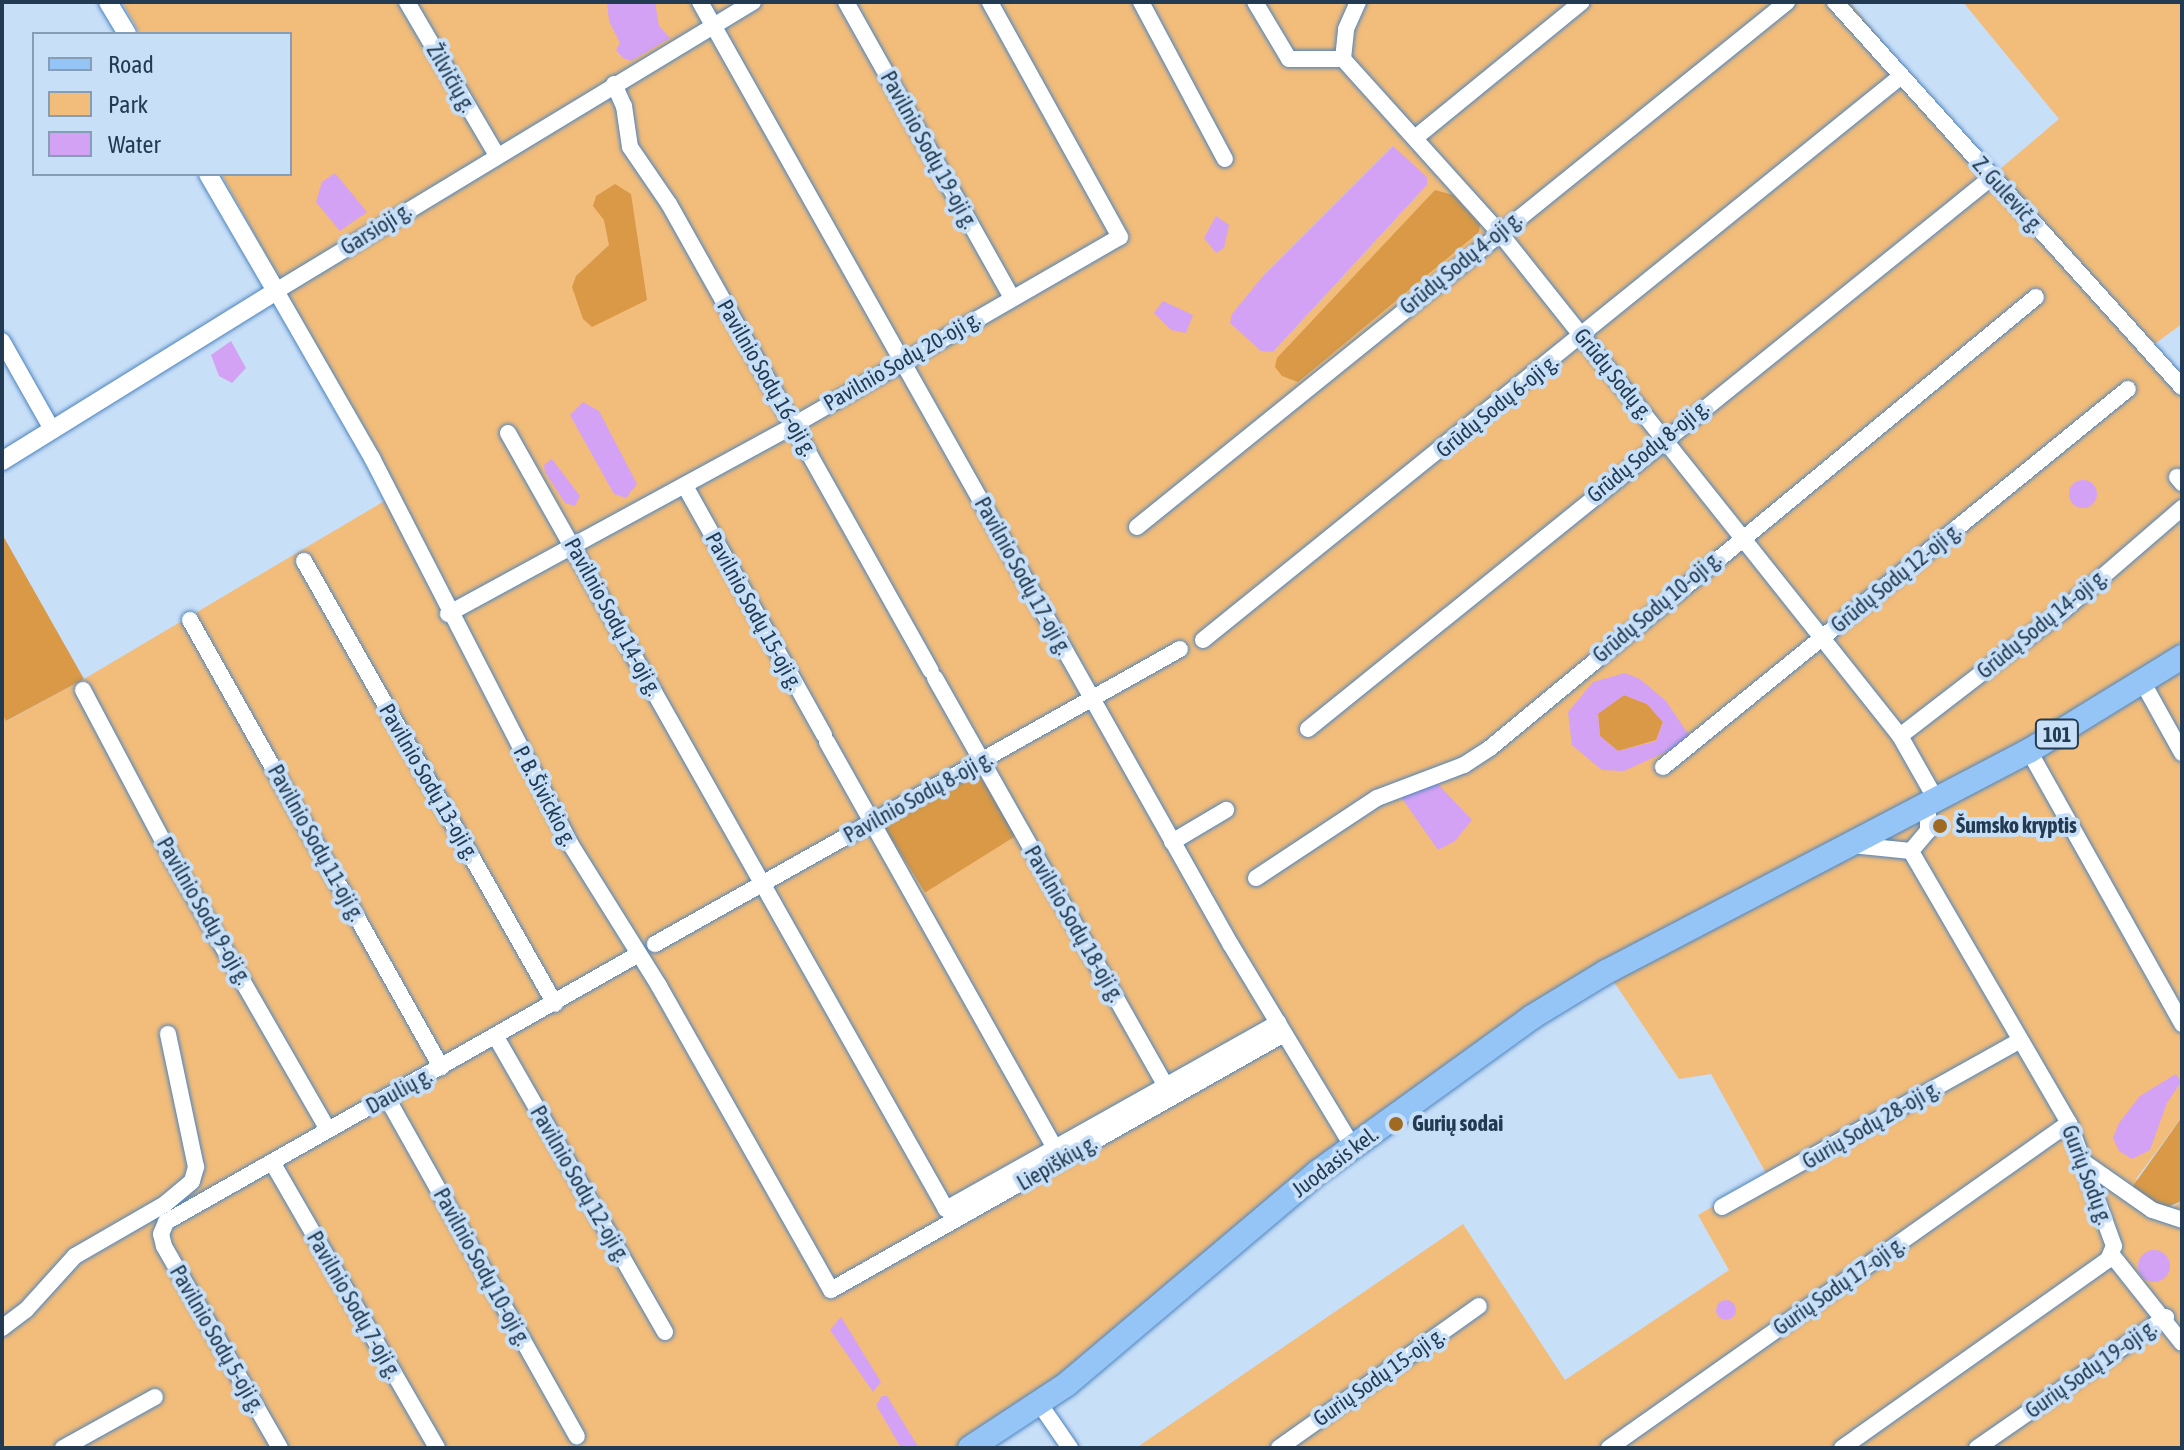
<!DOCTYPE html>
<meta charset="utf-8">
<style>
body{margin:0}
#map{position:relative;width:2184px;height:1450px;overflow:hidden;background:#c8dff8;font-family:"Asap Condensed",sans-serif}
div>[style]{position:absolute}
.green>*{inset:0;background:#f2bc7a}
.forest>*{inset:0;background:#d99946;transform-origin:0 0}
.water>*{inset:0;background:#d3a2f4}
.round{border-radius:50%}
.roads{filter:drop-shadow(0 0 2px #4d84be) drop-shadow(0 0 2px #4d84be)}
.minor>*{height:16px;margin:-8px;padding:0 8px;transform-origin:8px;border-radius:8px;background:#fff}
.tertiary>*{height:18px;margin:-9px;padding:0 9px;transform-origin:9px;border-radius:9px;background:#fff}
.primary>*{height:24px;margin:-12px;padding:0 12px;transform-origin:12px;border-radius:12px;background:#95c5f6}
.dots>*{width:22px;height:22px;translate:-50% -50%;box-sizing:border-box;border:4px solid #c8dff8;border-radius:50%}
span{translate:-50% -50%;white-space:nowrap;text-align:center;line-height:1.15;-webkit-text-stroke:8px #c8dff8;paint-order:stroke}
.shield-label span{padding:2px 6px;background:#c8dff8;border:2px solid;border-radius:6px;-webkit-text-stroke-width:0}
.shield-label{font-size:20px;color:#223a52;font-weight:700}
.street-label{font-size:22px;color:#223a52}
.poi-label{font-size:22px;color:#223a52;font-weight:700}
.left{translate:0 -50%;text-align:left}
.frame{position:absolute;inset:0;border:4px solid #223a52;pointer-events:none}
.legend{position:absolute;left:32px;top:32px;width:260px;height:144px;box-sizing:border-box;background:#c8dff8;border:2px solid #869db6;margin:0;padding:10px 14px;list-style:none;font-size:24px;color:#223a52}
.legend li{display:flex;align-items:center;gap:16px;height:40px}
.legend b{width:40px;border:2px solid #869db6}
</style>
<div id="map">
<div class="green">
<i style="clip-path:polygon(evenodd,122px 2px,1850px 2px,1993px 175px,2059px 119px,1963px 2px,2182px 2px,2182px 324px,2145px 351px,2182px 390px,2182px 642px,2021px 745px,1552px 993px,1357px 1128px,1149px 1306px,1020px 1407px,954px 1448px,2px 1448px,2px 713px,7px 721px,84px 679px,398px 493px,221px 174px,290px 174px,290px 34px,140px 34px,122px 2px,1393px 146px,1427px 185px,1273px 352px,1263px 276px,1393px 146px)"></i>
<i style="clip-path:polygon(2182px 667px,2182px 1117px,2136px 1179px,2173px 1207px,2182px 1201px,2182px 1448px,1136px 1448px,1463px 1224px,1565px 1380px,1729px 1270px,1698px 1215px,1767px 1175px,1711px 1074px,1679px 1079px,1612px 979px,2026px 765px)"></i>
</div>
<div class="forest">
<i style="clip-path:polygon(615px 184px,631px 194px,647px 300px,592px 327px,583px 319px,572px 287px,576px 276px,609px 245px,604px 220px,593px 206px,596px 196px)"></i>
<i style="clip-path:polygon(1435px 190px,1453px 195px,1480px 224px,1479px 232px,1298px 382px,1282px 376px,1275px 367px,1277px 358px)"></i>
<i style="clip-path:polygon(2px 534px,84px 679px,6px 721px,2px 713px)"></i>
<i style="clip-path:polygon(1624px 695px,1647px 704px,1663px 722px,1656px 740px,1618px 751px,1600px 736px,1598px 713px)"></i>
<i style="left:976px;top:770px;width:77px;height:108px;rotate:58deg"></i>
<i style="clip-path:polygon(2182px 1117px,2182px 1201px,2165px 1208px,2135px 1194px,2133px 1186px)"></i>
</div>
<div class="water">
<i style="clip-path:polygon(607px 2px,655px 2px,659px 26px,670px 38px,631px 61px,623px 58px,616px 50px,620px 43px,609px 21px)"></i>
<i style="clip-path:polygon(1393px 146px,1427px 177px,1427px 185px,1273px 352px,1261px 351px,1230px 323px,1232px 314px,1263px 276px)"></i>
<i style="clip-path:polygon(335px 173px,367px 212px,340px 231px,316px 202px,322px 182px)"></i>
<i style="clip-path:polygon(1216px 216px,1229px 225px,1224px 248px,1216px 253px,1204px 238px)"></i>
<i style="clip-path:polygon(1163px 301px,1193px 315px,1186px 333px,1171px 330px,1154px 313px)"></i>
<i style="clip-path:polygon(231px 341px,246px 368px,232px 383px,219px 376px,211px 355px)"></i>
<i style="clip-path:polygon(583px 402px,599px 411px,637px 484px,626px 498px,614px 494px,570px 415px)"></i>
<i style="clip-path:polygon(552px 459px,580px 496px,575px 506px,565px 503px,545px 472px,544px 465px)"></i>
<i class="round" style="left:2069px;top:480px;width:28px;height:28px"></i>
<i style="clip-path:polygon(evenodd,1625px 673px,1640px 679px,1666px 701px,1689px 735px,1681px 745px,1624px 771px,1602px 770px,1572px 745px,1568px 712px,1593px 682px,1625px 673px,1624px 695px,1647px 704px,1663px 722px,1656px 741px,1618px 751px,1600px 736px,1598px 714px,1624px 695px)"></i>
<i style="clip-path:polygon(1436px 782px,1472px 820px,1455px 841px,1438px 850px,1401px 797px)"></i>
<i style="clip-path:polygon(2176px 1074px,2181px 1082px,2167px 1103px,2150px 1150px,2132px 1159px,2119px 1151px,2113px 1138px,2119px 1123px,2140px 1096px)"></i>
<i class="round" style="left:2138px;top:1250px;width:32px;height:32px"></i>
<i class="round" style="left:1716px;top:1300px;width:20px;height:20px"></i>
<i style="clip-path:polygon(841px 1317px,881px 1382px,873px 1392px,830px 1330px)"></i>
<i style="clip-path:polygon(882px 1396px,887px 1396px,919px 1448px,901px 1448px,876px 1405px)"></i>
</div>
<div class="roads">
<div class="minor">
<i style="left:407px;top:2px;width:176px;rotate:59.6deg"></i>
<i style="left:700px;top:2px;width:1082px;rotate:60.62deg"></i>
<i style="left:1231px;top:945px;width:236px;rotate:58.9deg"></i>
<i style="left:753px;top:2px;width:558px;rotate:148.79deg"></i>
<i style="left:276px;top:291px;width:193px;rotate:60.1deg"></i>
<i style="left:372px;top:458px;width:435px;rotate:62.8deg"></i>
<i style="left:571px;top:845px;width:166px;rotate:58deg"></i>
<i style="left:659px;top:986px;width:349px;rotate:60.5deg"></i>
<i style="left:831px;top:1290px;width:520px;rotate:-29.47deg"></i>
<i style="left:846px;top:2px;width:339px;rotate:60.7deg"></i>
<i style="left:1141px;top:2px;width:178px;rotate:61.9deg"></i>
<i style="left:1255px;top:2px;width:66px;rotate:59.2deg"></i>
<i style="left:1289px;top:59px;width:54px"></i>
<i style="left:1343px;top:59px;width:233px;rotate:48deg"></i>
<i style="left:1499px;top:232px;width:644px;rotate:51.49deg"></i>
<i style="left:1900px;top:736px;width:75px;rotate:60.4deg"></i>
<i style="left:1835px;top:2px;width:518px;rotate:47.97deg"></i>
<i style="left:1343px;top:59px;width:30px;rotate:-84deg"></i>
<i style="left:1346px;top:29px;width:30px;rotate:-66deg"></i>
<i style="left:614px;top:84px;width:24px;rotate:66deg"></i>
<i style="left:624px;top:106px;width:41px;rotate:81.7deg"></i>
<i style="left:630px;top:147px;width:69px;rotate:55.6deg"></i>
<i style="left:669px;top:204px;width:535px;rotate:60.71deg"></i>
<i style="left:1415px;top:138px;width:215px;rotate:-39.2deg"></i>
<i style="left:2px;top:341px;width:103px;rotate:60.5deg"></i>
<i style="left:508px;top:433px;width:891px;rotate:60.56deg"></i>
<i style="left:946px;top:1209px;width:381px;rotate:-29.3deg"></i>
<i style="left:2177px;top:477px;width:8px;rotate:50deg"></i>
<i style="left:685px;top:486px;width:285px;rotate:60.8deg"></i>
<i style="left:1137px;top:527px;width:836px;rotate:-38.93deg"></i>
<i style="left:304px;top:561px;width:509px;rotate:60.46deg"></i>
<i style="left:448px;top:614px;width:394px;rotate:-28.6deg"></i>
<i style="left:794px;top:425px;width:376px;rotate:-30deg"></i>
<i style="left:1120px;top:237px;width:269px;rotate:-119deg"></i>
<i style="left:190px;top:620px;width:513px;rotate:60.68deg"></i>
<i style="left:1203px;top:640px;width:896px;rotate:-38.93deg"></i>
<i style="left:935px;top:678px;width:470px;rotate:60.5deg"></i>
<i style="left:2143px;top:683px;width:80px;rotate:60.9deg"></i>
<i style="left:83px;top:690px;width:195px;rotate:62.1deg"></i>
<i style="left:174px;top:862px;width:309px;rotate:60.1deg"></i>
<i style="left:1308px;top:729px;width:879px;rotate:-38.9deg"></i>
<i style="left:1900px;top:736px;width:208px;rotate:-37.6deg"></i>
<i style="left:2065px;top:609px;width:155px;rotate:-40.8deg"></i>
<i style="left:827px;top:742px;width:466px;rotate:60.7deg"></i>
<i style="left:2029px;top:751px;width:313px;rotate:60.7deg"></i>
<i style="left:1663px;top:767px;width:599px;rotate:-39.11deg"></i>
<i style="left:1172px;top:842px;width:63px;rotate:-30.7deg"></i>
<i style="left:1852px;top:845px;width:59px;rotate:5.8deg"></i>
<i style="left:1911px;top:851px;width:26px;rotate:-50deg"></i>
<i style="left:1928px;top:831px;width:25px;rotate:-90deg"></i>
<i style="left:1256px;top:878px;width:145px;rotate:-33.5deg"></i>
<i style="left:1377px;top:798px;width:93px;rotate:-20.8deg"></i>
<i style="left:1464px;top:765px;width:31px;rotate:-33deg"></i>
<i style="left:1490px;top:748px;width:708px;rotate:-39.56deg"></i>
<i style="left:655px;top:944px;width:602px;rotate:-29.33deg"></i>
<i style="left:496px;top:1037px;width:340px;rotate:60.2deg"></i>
<i style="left:387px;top:1098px;width:388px;rotate:60.7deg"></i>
<i style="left:272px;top:1162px;width:330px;rotate:60deg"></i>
<i style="left:2085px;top:1163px;width:82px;rotate:35deg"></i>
<i style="left:2152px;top:1210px;width:32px;rotate:18deg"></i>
<i style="left:1722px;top:1207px;width:340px;rotate:-29.2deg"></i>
<i style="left:2112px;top:1255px;width:112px;rotate:51.5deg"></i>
<i style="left:2px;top:1328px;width:30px;rotate:-37deg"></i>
<i style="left:26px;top:1310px;width:73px;rotate:-47.8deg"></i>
<i style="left:75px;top:1256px;width:104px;rotate:-30deg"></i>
<i style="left:165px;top:1204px;width:35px;rotate:-40deg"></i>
<i style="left:192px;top:1181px;width:15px;rotate:-74deg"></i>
<i style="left:196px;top:1167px;width:136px;rotate:-101.9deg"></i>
<i style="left:1039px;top:1403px;width:55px;rotate:55.4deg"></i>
<i style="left:63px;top:1448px;width:105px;rotate:-29deg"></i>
<i style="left:280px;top:1448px;width:233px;rotate:-119.9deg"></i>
<i style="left:164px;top:1246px;width:12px;rotate:-104deg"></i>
<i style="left:161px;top:1234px;width:13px;rotate:-67deg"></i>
<i style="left:166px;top:1222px;width:541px;rotate:-29.55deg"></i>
<i style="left:1279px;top:1448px;width:245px;rotate:-35.4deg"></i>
<i style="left:1609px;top:1448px;width:563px;rotate:-35.24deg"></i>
<i style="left:1842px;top:1448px;width:326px;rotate:-35.3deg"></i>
<i style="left:2108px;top:1260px;width:15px;rotate:-67deg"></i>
<i style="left:2114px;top:1246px;width:131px;rotate:-110.1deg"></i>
<i style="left:2069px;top:1123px;width:315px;rotate:-120.2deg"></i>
<i style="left:1977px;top:1448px;width:230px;rotate:-34.7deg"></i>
</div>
<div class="tertiary">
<i style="left:108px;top:2px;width:37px;rotate:59deg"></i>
<i style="left:2px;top:461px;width:322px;rotate:-31.8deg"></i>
<i style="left:276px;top:291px;width:135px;rotate:-120.2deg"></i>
</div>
<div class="primary">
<i style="left:970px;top:1448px;width:116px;rotate:-33.4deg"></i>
<i style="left:1067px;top:1384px;width:329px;rotate:-40.2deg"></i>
<i style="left:1318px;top:1172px;width:264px;rotate:-35.9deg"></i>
<i style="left:1532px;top:1017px;width:87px;rotate:-31.3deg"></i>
<i style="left:1606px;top:972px;width:477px;rotate:-27.6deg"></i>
<i style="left:2029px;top:751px;width:180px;rotate:-31.6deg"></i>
</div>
</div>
<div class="dots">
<i style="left:1940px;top:826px;background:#9f6b22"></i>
<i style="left:1396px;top:1124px;background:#9f6b22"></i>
</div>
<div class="shield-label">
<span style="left:2057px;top:734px">101</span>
</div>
<div class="street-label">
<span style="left:451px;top:78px;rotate:60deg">Žilvičių g.</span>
<span style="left:929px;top:150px;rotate:61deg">Pavilnio Sodų 19-oji g.</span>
<span style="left:2008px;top:195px;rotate:48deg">Z. Gulevič g.</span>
<span style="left:376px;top:229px;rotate:-32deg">Garsioji g.</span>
<span style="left:1461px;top:263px;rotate:-39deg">Grūdų Sodų 4-oji g.</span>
<span style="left:902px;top:361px;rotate:-30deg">Pavilnio Sodų 20-oji g.</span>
<span style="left:1613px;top:374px;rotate:51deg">Grūdų Sodų g.</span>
<span style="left:767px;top:378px;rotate:60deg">Pavilnio Sodų 16-oji g.</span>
<span style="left:1497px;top:406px;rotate:-39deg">Grūdų Sodų 6-oji g.</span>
<span style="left:1648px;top:451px;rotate:-39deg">Grūdų Sodų 8-oji g.</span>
<span style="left:1023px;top:576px;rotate:61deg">Pavilnio Sodų 17-oji g.</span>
<span style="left:1896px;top:578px;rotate:-39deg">Grūdų Sodų 12-oji g.</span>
<span style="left:1657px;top:607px;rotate:-40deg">Grūdų Sodų 10-oji g.</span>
<span style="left:754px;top:611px;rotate:61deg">Pavilnio Sodų 15-oji g.</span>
<span style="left:613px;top:617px;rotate:61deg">Pavilnio Sodų 14-oji g.</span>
<span style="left:2042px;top:624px;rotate:-39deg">Grūdų Sodų 14-oji g.</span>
<span style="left:429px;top:782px;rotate:60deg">Pavilnio Sodų 13-oji g.</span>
<span style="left:545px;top:796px;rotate:62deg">P. B. Šivickio g.</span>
<span style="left:918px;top:797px;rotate:-29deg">Pavilnio Sodų 8-oji g.</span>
<span style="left:316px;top:843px;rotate:61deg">Pavilnio Sodų 11-oji g.</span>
<span style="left:204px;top:911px;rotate:60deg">Pavilnio Sodų 9-oji g.</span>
<span style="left:1074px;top:924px;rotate:60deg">Pavilnio Sodų 18-oji g.</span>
<span style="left:399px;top:1091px;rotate:-29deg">Daulių g.</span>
<span style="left:1871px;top:1125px;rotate:-30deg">Gurių Sodų 28-oji g.</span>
<span style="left:1335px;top:1162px;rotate:-37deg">Juodasis kel.</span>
<span style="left:1057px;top:1163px;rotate:-30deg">Liepiškių g.</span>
<span style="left:2087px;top:1175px;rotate:69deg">Gurių Sodų g.</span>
<span style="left:580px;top:1184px;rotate:60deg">Pavilnio Sodų 12-oji g.</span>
<span style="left:482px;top:1267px;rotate:61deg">Pavilnio Sodų 10-oji g.</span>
<span style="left:1839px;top:1286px;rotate:-35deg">Gurių Sodų 17-oji g.</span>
<span style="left:354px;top:1305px;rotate:60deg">Pavilnio Sodų 7-oji g.</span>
<span style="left:217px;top:1339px;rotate:60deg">Pavilnio Sodų 5-oji g.</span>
<span style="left:2091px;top:1369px;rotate:-35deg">Gurių Sodų 19-oji g.</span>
<span style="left:1379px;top:1377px;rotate:-35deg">Gurių Sodų 15-oji g.</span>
</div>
<div class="poi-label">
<span class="left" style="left:1956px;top:826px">Šumsko kryptis</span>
<span class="left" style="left:1412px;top:1124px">Gurių sodai</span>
</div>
<div class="frame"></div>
<ul class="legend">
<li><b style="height:10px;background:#95c5f6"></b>Road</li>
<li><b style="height:22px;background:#f2bc7a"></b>Park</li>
<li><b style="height:22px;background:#d3a2f4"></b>Water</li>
</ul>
</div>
